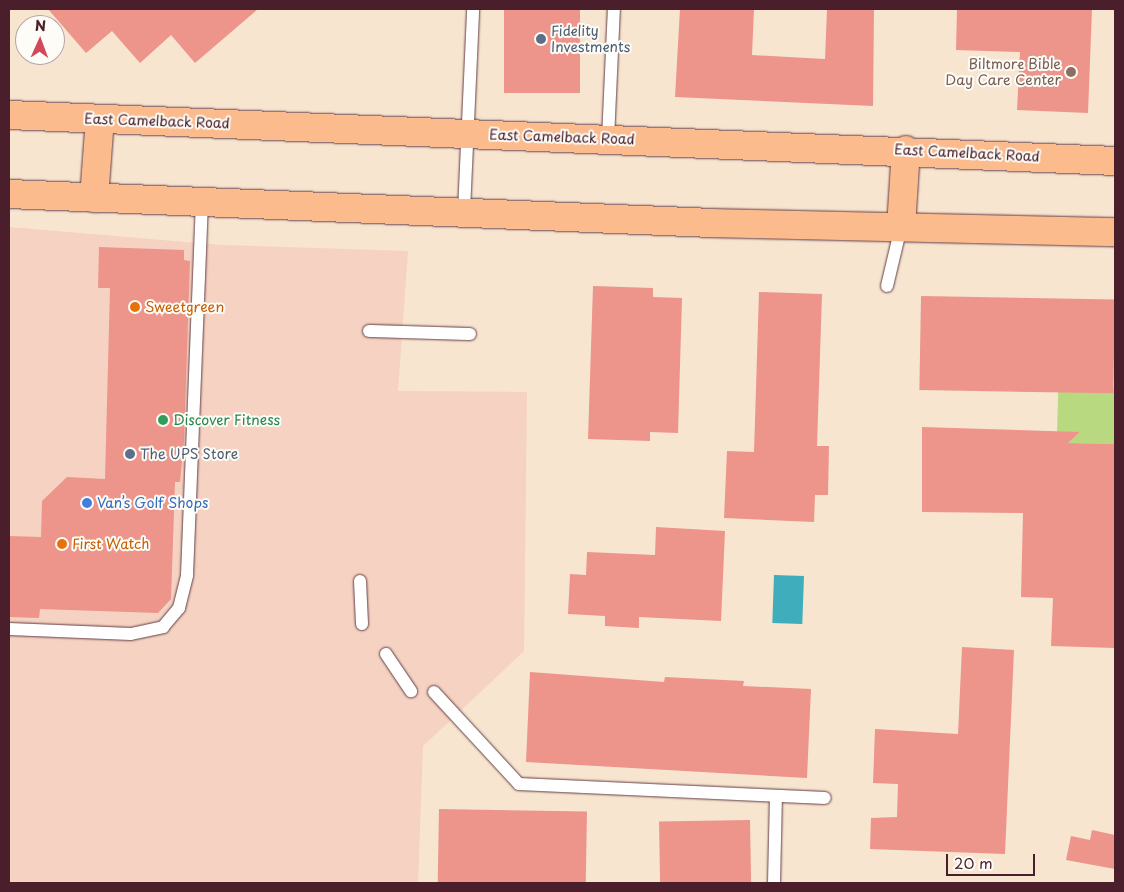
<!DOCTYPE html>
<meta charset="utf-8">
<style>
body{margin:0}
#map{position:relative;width:1124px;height:892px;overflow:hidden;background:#f7e5d0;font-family:"Playpen Sans",sans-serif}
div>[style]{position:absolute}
.built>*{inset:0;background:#f5d2c2}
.green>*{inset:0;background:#b8d980}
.water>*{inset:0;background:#3fadbc;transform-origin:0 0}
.building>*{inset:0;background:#ed948b;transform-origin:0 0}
.roads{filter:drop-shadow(0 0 1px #643d44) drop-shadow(0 0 1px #643d44)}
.lane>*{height:12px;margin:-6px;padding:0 6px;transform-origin:6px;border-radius:6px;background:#fff}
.primary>*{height:28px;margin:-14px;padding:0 14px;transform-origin:14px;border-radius:14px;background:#fbbb8d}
.dots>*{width:14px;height:14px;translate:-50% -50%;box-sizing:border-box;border:2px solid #fdfcf7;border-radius:50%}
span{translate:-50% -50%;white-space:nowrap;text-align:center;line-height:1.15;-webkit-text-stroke:4px #fdfcf7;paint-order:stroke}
.service-label{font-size:14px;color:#4e5e75}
.left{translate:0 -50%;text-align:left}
.education-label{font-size:14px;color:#785e54}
.right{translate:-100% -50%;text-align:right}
.street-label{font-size:14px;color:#4a1f2b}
.food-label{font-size:14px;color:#c56008}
.leisure-label{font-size:14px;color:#27864d}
.shop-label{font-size:14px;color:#366cbe}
.frame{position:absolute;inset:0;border:10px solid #4a1f2b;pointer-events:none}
.north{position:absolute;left:15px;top:15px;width:50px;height:50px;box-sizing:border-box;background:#fdfcf7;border:1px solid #b5a4a5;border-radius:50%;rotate:2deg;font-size:14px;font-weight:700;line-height:20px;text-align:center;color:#4a1f2b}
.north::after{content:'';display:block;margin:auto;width:18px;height:22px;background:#d1495b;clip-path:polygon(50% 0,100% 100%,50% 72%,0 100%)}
.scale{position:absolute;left:946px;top:854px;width:89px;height:22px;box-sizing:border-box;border:2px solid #4a1f2b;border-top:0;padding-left:6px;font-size:15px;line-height:18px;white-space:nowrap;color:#4a1f2b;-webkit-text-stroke:4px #fdfcf7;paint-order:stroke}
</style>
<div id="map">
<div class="built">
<i style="clip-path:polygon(9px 227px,221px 245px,408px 251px,398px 391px,527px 392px,524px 651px,423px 746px,418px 883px,9px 883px)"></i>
</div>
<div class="green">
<i style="clip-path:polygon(1059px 365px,1095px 388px,1115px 388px,1115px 444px,1068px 443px,1080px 432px,1057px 432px)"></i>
</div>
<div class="water">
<i style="left:774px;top:575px;width:30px;height:48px;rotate:2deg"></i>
</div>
<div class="building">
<i style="clip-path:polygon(48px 9px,258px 9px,195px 63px,171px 35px,140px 63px,112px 31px,86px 53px)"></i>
<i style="left:504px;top:9px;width:76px;height:84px"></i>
<i style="clip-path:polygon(680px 9px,754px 9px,752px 55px,825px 59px,827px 9px,874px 9px,873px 106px,675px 97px)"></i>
<i style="clip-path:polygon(957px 9px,1092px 9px,1088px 113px,1017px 110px,1020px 52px,956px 50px)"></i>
<i style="clip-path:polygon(99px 247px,184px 250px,184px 260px,190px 261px,184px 441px,180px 482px,175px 482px,171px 599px,158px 613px,40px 609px,39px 618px,9px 617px,9px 536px,41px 537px,42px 501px,67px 477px,105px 479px,110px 288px,98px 288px)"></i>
<i style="clip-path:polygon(593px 286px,653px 288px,653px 297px,682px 298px,678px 433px,650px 432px,650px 441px,588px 439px)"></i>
<i style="clip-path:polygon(759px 292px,822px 294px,817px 446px,829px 446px,828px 495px,815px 495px,814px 522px,724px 518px,727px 451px,754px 452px)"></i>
<i style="left:921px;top:296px;width:194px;height:94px;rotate:1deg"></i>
<i style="clip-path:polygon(922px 427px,1080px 432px,1068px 443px,1115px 444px,1115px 648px,1051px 646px,1053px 598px,1021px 597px,1023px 513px,922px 512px)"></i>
<i style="clip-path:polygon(656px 527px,725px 531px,721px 621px,639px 617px,639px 628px,605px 626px,605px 616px,568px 614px,570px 574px,586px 575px,587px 552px,655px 555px)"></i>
<i style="clip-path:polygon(962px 647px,1014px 650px,1005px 854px,870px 849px,871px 818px,897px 817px,898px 784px,873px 783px,875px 729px,958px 734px)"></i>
<i style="clip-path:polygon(530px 672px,664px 682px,665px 677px,744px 681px,743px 686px,811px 689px,807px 778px,526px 762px)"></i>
<i style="left:439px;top:809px;width:148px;height:74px;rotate:1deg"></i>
<i style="left:750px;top:820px;width:63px;height:91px;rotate:89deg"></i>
<i style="clip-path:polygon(1092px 830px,1115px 835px,1115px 869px,1066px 860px,1071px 836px,1090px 840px)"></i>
</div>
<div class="roads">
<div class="lane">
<i style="left:608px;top:139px;width:130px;rotate:-87.4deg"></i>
<i style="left:464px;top:211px;width:202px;rotate:-87.4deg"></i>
<i style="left:887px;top:286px;width:61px;rotate:-76.7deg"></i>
<i style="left:369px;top:331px;width:101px;rotate:1.7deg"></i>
<i style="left:360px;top:581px;width:43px;rotate:87.3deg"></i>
<i style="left:9px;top:629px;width:122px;rotate:2.3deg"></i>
<i style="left:131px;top:634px;width:33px;rotate:-12deg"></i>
<i style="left:163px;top:627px;width:25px;rotate:-50deg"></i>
<i style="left:179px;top:608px;width:34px;rotate:-76deg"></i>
<i style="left:187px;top:575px;width:373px;rotate:-87.7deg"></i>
<i style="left:386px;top:654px;width:45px;rotate:56deg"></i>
<i style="left:434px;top:692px;width:125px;rotate:47.3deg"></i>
<i style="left:519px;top:784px;width:306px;rotate:2.6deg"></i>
<i style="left:774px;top:883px;width:86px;rotate:-88.7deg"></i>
</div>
<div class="primary">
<i style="left:9px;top:115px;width:1107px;rotate:2.38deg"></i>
<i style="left:9px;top:194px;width:704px;rotate:2.36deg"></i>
<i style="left:712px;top:223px;width:403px;rotate:1.3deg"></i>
<i style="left:94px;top:198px;width:79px;rotate:-85.7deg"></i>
<i style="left:901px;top:227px;width:77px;rotate:-86.3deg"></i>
</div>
</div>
<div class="dots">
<i style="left:541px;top:39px;background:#5c6f8a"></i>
<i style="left:1071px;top:72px;background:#8d6e63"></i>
<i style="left:135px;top:307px;background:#e8710a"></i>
<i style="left:163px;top:420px;background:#2e9e5b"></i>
<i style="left:130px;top:454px;background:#5c6f8a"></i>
<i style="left:87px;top:503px;background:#3f7fe0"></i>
<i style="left:62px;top:544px;background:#e8710a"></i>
</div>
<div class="service-label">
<span class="left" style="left:551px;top:39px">Fidelity<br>Investments</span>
<span class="left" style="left:140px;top:454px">The UPS Store</span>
</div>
<div class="education-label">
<span class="right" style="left:1061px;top:72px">Biltmore Bible<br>Day Care Center</span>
</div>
<div class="street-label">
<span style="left:157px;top:121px;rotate:2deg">East Camelback Road</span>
<span style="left:562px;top:137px;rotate:2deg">East Camelback Road</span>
<span style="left:967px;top:153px;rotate:3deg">East Camelback Road</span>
</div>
<div class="food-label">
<span class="left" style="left:145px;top:307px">Sweetgreen</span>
<span class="left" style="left:72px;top:544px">First Watch</span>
</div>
<div class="leisure-label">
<span class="left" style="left:173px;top:420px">Discover Fitness</span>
</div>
<div class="shop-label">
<span class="left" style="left:97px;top:503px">Van’s Golf Shops</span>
</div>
<div class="frame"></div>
<div class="north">N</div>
<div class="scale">20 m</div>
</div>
